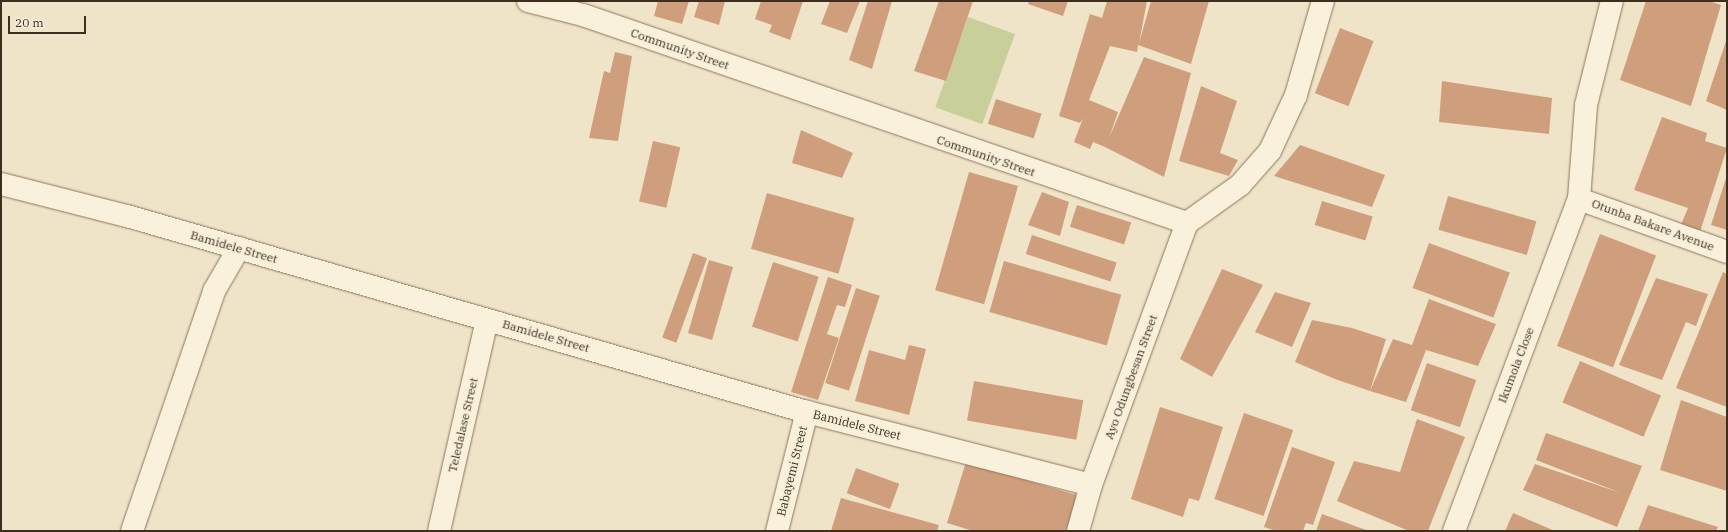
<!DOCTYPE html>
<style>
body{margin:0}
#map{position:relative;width:1728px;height:532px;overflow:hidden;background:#f0e4c8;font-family:"IBM Plex Serif",serif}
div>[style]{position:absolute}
.green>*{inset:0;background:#c9cf9b;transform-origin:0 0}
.building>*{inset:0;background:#cf9f7d;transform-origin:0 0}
.roads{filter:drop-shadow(0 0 1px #8d765c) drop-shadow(0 0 1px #8d765c)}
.minor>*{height:22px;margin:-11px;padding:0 11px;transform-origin:11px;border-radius:11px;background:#faf1dc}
span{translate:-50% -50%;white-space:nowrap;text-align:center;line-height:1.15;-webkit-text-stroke:4px #f7eed8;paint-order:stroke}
.street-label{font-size:12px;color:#3d2e20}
.frame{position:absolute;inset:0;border:2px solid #3d2e20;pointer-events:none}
.scale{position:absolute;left:8px;top:16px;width:78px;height:18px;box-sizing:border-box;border:2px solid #3d2e20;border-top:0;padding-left:5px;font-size:12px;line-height:14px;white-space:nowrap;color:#3d2e20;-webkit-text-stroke:3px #f7eed8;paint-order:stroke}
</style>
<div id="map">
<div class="green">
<i style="left:968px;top:17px;width:50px;height:96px;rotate:20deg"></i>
</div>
<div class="building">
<i style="clip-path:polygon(658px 1px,689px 1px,682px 24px,654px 16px)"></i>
<i style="clip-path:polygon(699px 1px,725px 1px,719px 25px,694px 17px)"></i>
<i style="clip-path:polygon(761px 1px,803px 1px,790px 40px,769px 32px,772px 25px,755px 19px)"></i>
<i style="clip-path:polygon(830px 1px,860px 1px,847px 33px,821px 24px)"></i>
<i style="clip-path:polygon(868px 1px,892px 1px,872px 69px,849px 60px)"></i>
<i style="clip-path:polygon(939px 1px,973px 1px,946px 81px,914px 71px)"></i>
<i style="clip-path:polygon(1029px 1px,1068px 1px,1063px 16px,1028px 4px)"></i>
<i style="clip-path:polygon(1107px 1px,1147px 1px,1139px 43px,1151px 1px,1209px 1px,1191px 64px,1138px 45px,1137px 52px,1110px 46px,1089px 100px,1118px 112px,1109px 138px,1144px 57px,1191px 73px,1164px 177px,1105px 147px,1093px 142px,1090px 149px,1074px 142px,1083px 118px,1080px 123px,1059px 116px,1090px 14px,1102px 18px)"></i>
<i style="clip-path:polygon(1646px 1px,1709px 1px,1721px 5px,1691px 106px,1620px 80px)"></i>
<i style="left:1340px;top:28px;width:36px;height:70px;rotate:21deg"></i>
<i style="clip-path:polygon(1727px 38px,1727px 110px,1706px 101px)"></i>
<i style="clip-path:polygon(615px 52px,632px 56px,618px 141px,589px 138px,604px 71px,610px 73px)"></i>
<i style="clip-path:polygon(1442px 81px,1552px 98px,1549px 134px,1439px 122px)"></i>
<i style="clip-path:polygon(1201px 86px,1237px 101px,1220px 153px,1238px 160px,1229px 176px,1179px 161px)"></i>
<i style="left:996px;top:99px;width:48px;height:26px;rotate:18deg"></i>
<i style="clip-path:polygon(1662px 117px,1707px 133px,1705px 141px,1727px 148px,1699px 235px,1680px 227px,1688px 208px,1634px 190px)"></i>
<i style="clip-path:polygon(801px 130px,853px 153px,842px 178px,792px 163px)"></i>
<i style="left:653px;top:141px;width:28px;height:62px;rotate:13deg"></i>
<i style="clip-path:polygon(1300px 145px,1385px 175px,1372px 207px,1274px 176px)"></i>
<i style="left:969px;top:172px;width:51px;height:123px;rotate:16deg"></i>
<i style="clip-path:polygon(1727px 175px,1727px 230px,1711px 225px)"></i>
<i style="clip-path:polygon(1042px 192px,1069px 202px,1060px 236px,1028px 225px)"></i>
<i style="left:767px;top:193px;width:91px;height:58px;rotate:16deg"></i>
<i style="left:1448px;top:196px;width:92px;height:35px;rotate:16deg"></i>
<i style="left:1322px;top:201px;width:53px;height:25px;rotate:17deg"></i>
<i style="left:1077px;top:205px;width:57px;height:23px;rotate:18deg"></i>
<i style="left:1600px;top:234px;width:60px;height:120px;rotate:21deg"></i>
<i style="left:1032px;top:235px;width:89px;height:20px;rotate:18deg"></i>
<i style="left:1429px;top:243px;width:86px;height:48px;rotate:20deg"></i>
<i style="left:693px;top:253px;width:15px;height:90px;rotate:20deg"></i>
<i style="left:709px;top:260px;width:25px;height:76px;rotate:16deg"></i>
<i style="left:1004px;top:261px;width:122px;height:53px;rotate:16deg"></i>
<i style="left:773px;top:262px;width:48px;height:68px;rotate:18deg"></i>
<i style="clip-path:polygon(1222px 269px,1263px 285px,1212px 377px,1180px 359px)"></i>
<i style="clip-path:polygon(1723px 272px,1727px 274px,1727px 407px,1676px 388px)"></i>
<i style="clip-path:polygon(828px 277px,852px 285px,845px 307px,837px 305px,827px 334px,839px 338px,818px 400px,791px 392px)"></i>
<i style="clip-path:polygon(1656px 278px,1708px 294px,1696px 326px,1686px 322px,1662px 380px,1619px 365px)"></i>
<i style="left:856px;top:288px;width:25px;height:100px;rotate:18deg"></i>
<i style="clip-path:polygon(1275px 292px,1311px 303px,1292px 347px,1255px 332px)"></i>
<i style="clip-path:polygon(1429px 299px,1496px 324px,1478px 366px,1426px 350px,1406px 402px,1370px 391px,1335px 379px,1295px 362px,1312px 320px,1352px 328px,1386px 339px,1370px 391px,1393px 339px,1412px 345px)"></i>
<i style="clip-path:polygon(909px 345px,926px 349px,909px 415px,855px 401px,869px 350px,905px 360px)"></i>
<i style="left:1580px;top:361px;width:88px;height:45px;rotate:23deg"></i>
<i style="left:1427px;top:363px;width:52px;height:50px;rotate:19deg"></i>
<i style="left:974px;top:381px;width:111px;height:40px;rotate:10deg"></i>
<i style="clip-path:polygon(1681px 400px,1727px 417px,1727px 491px,1660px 470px)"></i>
<i style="clip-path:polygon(1160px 407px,1223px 427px,1199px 501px,1189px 498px,1183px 517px,1131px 499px)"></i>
<i style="left:1244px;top:413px;width:52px;height:91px;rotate:19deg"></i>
<i style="clip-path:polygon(1417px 419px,1465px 437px,1428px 531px,1409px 531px,1337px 501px,1354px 461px,1400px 472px)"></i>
<i style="clip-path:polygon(1546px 433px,1642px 466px,1617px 527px,1523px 490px,1535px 464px,1621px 493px,1536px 460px)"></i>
<i style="clip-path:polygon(1292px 447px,1335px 462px,1313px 525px,1306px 523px,1303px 531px,1276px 531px,1264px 527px)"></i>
<i style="clip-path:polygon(966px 462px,1083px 497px,1072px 531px,973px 531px,947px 523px)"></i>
<i style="left:856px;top:468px;width:46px;height:27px;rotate:20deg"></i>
<i style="clip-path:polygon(841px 498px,939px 525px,937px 531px,831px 531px)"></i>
<i style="clip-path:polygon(1648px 505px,1718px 527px,1716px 531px,1638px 531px)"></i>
<i style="clip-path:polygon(1513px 513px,1555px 531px,1505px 531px)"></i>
<i style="clip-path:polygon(1322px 514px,1369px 531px,1316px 531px)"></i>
</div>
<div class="roads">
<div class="minor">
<i style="left:528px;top:1px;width:57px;rotate:14.3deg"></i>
<i style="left:583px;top:15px;width:639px;rotate:19deg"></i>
<i style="left:1187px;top:223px;width:65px;rotate:-35.6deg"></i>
<i style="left:1240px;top:185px;width:45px;rotate:-48.6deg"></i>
<i style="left:1270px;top:151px;width:62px;rotate:-65.1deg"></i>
<i style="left:1296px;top:95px;width:98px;rotate:-74deg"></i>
<i style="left:1px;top:184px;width:130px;rotate:14.3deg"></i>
<i style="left:127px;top:216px;width:708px;rotate:16.08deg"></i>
<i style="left:807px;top:412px;width:293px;rotate:14.4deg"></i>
<i style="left:1579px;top:199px;width:157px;rotate:19.7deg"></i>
<i style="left:132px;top:531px;width:254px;rotate:-71.1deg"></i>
<i style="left:214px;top:291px;width:50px;rotate:-59.8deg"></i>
<i style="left:439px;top:531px;width:216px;rotate:-77.2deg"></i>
<i style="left:777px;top:531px;width:123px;rotate:-75.9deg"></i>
<i style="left:1078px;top:531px;width:48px;rotate:-74.2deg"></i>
<i style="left:1091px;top:485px;width:279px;rotate:-69.9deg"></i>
<i style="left:1454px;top:531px;width:355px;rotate:-69.4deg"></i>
<i style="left:1579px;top:199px;width:94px;rotate:-85.7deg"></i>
<i style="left:1586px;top:105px;width:107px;rotate:-76deg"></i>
</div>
</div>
<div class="street-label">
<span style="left:680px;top:49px;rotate:19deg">Community Street</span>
<span style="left:986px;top:156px;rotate:19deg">Community Street</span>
<span style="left:1653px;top:225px;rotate:20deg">Otunba Bakare Avenue</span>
<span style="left:234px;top:247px;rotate:16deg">Bamidele Street</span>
<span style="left:546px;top:336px;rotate:16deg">Bamidele Street</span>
<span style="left:1516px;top:365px;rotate:-69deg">Ikumola Close</span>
<span style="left:1131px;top:377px;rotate:-70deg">Ayo Odungbesan Street</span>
<span style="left:463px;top:425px;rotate:-77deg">Teledalase Street</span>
<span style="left:857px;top:425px;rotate:14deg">Bamidele Street</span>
<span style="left:792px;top:471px;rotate:-76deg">Babayemi Street</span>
</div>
<div class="frame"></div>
<div class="scale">20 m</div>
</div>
